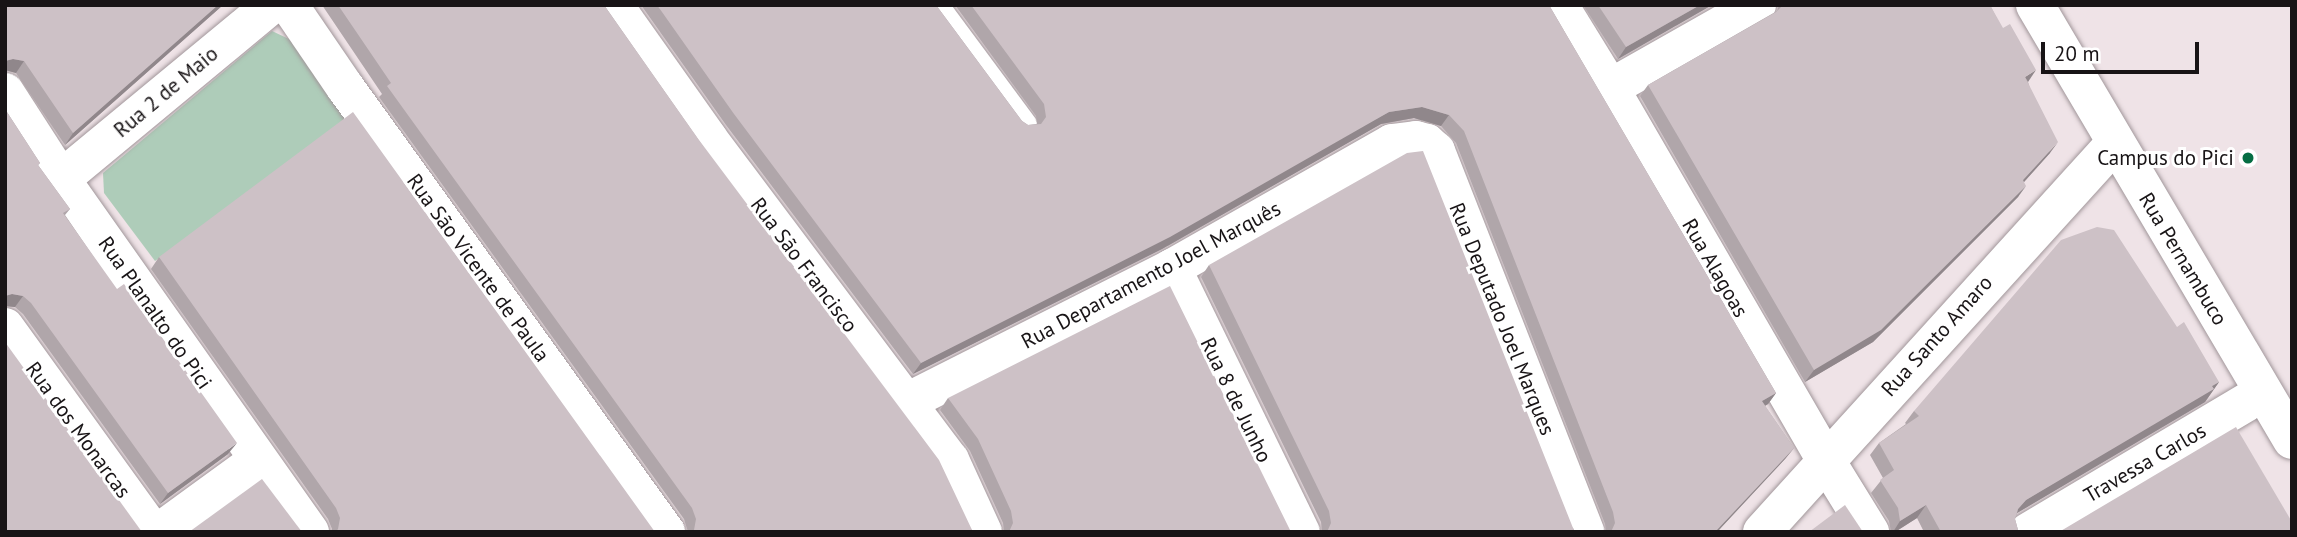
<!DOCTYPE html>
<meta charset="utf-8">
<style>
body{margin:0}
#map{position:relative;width:2297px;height:537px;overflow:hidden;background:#efe3e7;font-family:"PT Sans",sans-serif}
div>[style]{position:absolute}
.green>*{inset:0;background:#aeccb9}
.roads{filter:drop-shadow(0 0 2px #a1969a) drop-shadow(0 0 2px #a1969a)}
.lane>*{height:23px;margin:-11.5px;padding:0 11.5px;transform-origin:11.5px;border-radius:11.5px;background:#fff}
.street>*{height:38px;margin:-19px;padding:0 19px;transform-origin:19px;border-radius:19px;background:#fff}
.secondary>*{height:38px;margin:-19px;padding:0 19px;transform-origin:19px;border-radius:19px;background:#fff}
.wall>*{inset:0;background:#b0a6aa}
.shaded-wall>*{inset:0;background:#90878b}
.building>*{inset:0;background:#cdc1c6}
.dots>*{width:19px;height:19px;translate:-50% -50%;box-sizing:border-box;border:4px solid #fff;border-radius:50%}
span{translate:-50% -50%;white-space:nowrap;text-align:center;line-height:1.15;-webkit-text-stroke:6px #fff;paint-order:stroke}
.street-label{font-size:21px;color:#181416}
.poi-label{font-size:21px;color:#181416}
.right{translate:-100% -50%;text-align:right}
.frame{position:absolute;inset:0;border:7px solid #181416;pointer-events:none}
.scale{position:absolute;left:2041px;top:42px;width:158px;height:32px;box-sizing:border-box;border:4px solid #181416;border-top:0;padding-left:9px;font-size:21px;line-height:24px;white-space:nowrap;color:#181416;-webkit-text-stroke:5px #fff;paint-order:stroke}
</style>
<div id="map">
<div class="green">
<i style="clip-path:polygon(272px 31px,291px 40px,350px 120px,155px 261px,104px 193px,103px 173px)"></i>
</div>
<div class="roads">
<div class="lane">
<i style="left:937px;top:5px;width:148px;rotate:53.5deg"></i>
</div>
<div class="street">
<i style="left:289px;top:5px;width:99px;rotate:55.7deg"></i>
<i style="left:345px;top:87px;width:549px;rotate:54.2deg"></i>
<i style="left:614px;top:5px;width:163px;rotate:54.7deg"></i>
<i style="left:708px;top:138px;width:403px;rotate:53.1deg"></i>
<i style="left:950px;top:460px;width:79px;rotate:65.4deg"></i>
<i style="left:1559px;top:5px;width:97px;rotate:58.4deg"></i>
<i style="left:1610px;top:88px;width:429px;rotate:59.9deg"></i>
<i style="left:1825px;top:459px;width:86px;rotate:58.3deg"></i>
<i style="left:1610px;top:88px;width:169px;rotate:-29.5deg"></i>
<i style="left:5px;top:92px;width:103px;rotate:57.2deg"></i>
<i style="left:61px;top:179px;width:432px;rotate:54.8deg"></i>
<i style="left:61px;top:179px;width:273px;rotate:-39.6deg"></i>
<i style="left:1172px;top:268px;width:294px;rotate:64deg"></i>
<i style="left:5px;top:327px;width:253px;rotate:54.2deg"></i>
<i style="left:907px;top:402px;width:297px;rotate:-26.8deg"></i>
<i style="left:1172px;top:268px;width:253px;rotate:-29.6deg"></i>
<i style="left:1392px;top:143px;width:24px;rotate:-7deg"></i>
<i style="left:1416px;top:140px;width:11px;rotate:15deg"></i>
<i style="left:1427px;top:143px;width:12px;rotate:42deg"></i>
<i style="left:1436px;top:151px;width:409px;rotate:68.6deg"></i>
<i style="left:159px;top:532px;width:122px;rotate:-36deg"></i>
<i style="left:1762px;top:532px;width:525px;rotate:-47.78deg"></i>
<i style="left:2028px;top:532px;width:272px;rotate:-30.7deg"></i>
</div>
<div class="secondary">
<i style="left:2035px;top:5px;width:505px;rotate:59.43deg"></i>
</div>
</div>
<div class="wall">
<i style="clip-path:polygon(5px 5px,223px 5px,65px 145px,16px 73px,5px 70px)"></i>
<i style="clip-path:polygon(322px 5px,604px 5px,973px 532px,688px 532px,684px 519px,379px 97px,382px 94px)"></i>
<i style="clip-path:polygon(641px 5px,936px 5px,1022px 121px,1028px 125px,1037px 124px,1036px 116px,955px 5px,1549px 5px,1776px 393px,1768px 404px,1765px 406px,1794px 448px,1785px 459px,1717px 532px,1606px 532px,1605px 524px,1456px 143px,1441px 126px,1414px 118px,1381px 124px,1162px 249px,913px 374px,726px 125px)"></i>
<i style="clip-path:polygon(1583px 5px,1712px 5px,1618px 59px)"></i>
<i style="clip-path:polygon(1779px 5px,1990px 5px,2028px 82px,2050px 153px,2024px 182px,2018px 197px,1873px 342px,1805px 382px,1640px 96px,1648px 85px,1777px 11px)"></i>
<i style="clip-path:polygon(5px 109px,40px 163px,38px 165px,70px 209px,65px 215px,228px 454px,160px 504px,23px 314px,15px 307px,5px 306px)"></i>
<i style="clip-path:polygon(159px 257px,655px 532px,331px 532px,332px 529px,328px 519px,151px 269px)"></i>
<i style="clip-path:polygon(1209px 265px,1573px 528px,1575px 532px,1322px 532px,1321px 522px,1201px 277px)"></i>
<i style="clip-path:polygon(2219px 382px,2205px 402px,2017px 513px,2015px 519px,2018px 530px,2020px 532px,1924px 532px,1917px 518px,1895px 532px,1891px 532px,1889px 521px,1871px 493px,1883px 478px,1870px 455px,1879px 443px,1906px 424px,1905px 423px,1914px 411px)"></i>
<i style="clip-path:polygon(948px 398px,1289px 530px,1291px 532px,1004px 532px,1003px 523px,970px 451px,940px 410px)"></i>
</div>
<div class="shaded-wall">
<i style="clip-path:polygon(218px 5px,223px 5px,65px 145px,73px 133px)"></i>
<i style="clip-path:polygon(1700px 5px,1712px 5px,1618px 59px,1626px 47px)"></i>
<i style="clip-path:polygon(13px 59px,24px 61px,16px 73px,5px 70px,5px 61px)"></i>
<i style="clip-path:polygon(2036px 70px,2028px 82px,2025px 77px)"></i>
<i style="clip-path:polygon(1422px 107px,1449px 115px,1441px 126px,1414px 118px,1381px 124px,1162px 249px,913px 374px,921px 363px,1389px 112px)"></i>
<i style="clip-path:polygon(2058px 142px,2050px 153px,2015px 192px,2023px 180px)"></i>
<i style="clip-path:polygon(2026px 186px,2018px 197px,1873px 342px,1805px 382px,1814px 370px)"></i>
<i style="clip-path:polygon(12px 294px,23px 296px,15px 307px,5px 306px,5px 296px)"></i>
<i style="clip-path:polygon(2219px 382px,2205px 402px,2017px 513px,2018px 509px,2026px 500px)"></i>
<i style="clip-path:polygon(1776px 393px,1768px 404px,1754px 412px,1762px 401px)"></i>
<i style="clip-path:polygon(237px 443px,228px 454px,160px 504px,168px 493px)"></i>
<i style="clip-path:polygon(1794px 448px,1785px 459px,1717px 532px,1715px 532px)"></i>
<i style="clip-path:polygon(1926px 505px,1917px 518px,1895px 532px,1893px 532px,1900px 521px)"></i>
</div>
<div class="building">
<i style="clip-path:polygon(5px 5px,218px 5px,73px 133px,24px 61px,13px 59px,5px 61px)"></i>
<i style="clip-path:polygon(338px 5px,604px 5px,699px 140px,939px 460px,973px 532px,692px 532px,694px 530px,696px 519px,692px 508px,387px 86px,391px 83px)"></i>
<i style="clip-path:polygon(657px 5px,936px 5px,1022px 121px,1028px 125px,1041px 124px,1046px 117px,1044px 104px,971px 5px,1549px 5px,1776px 393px,1762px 401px,1794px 448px,1715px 532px,1611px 532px,1615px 523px,1613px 512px,1464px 131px,1449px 115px,1422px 107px,1389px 112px,1170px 237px,921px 363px,734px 114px)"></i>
<i style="clip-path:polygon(1598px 5px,1700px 5px,1626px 47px)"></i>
<i style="clip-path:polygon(1783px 5px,1990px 5px,2003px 28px,2010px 24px,2036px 70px,2025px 77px,2058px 142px,2023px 180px,2026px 186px,1881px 330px,1814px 370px,1648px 85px,1776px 12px)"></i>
<i style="clip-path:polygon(5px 109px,40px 163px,38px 165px,70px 209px,63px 213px,117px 289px,124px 284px,237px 443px,168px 493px,31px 303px,23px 296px,12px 294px,5px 296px)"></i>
<i style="clip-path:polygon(353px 112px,655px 532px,336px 532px,338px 529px,340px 518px,336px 508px,159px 257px)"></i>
<i style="clip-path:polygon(1423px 151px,1573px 528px,1575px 532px,1327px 532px,1331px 523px,1329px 511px,1209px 265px,1407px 153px)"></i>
<i style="clip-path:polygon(2097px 227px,2114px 230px,2177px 327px,2184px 322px,2219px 382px,2212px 386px,2214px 389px,2026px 500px,2018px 509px,2015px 519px,2018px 530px,2020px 532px,1941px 532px,1926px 505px,1900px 521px,1898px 508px,1880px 480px,1894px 470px,1879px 443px,1919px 416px,1914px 411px,2061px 240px)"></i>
<i style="clip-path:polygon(1170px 286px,1291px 532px,1009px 532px,1013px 523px,1011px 511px,978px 439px,948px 398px)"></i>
<i style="clip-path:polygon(5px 342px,142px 532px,5px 532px)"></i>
<i style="clip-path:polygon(2236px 427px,2292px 522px,2292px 532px,2059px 532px)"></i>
<i style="clip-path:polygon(262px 479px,302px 532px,189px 532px)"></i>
<i style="clip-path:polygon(1845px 505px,1863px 532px,1809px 532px)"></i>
</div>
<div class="dots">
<i style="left:2248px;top:158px;background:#056d43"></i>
</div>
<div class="street-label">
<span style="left:166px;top:92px;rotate:-40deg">Rua 2 de Maio</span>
<span style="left:2183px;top:259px;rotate:59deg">Rua Pernambuco</span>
<span style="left:804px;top:265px;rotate:53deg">Rua São Francisco</span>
<span style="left:478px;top:268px;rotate:54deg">Rua São Vicente de Paula</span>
<span style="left:1715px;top:268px;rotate:60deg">Rua Alagoas</span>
<span style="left:1151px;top:275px;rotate:-28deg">Rua Departamento Joel Marquês</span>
<span style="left:155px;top:313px;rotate:55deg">Rua Planalto do Pici</span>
<span style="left:1502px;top:319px;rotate:68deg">Rua Deputado Joel Marques</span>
<span style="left:1937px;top:336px;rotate:-48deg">Rua Santo Amaro</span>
<span style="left:1236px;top:400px;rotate:64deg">Rua 8 de Junho</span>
<span style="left:78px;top:430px;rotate:54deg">Rua dos Monarcas</span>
<span style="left:2145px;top:463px;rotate:-30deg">Travessa Carlos</span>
</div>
<div class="poi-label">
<span class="right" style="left:2234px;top:158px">Campus do Pici</span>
</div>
<div class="frame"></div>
<div class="scale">20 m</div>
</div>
